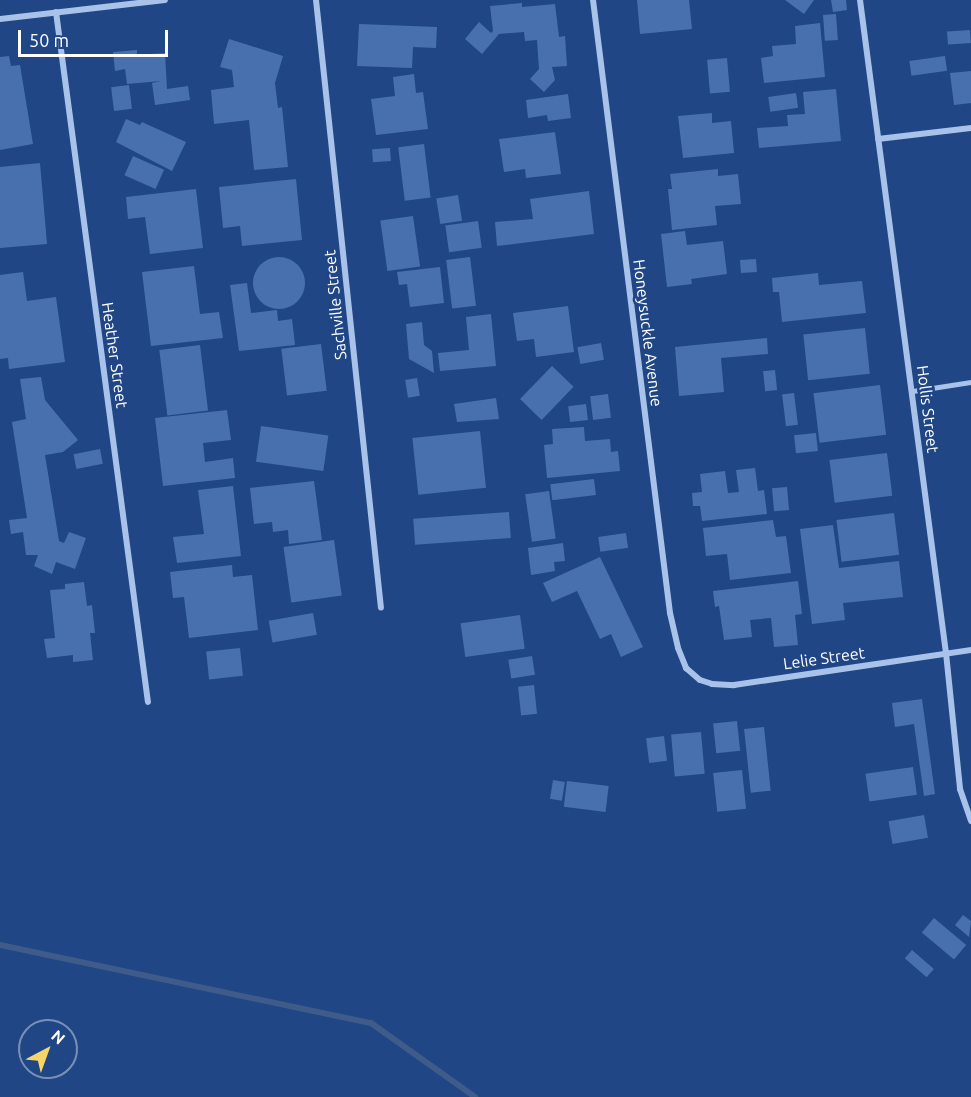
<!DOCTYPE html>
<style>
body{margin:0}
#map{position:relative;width:971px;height:1097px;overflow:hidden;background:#204685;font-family:Ubuntu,sans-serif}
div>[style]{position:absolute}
.stream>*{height:6px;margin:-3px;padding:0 3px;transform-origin:3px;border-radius:3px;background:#3f5b89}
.building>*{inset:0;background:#4870ae;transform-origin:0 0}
.round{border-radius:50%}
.lane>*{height:4.5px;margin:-2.25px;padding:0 2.25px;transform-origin:2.25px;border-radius:2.25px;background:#a8c2ea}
.street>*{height:6px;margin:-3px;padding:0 3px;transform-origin:3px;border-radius:3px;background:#a8c2ea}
span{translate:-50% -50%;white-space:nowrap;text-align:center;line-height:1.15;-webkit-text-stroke:5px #204685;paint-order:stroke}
.street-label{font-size:16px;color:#fff}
.north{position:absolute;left:18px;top:1019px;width:60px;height:60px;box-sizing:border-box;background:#204685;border:2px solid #7990b6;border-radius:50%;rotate:41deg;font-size:16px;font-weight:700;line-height:24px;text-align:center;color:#fff}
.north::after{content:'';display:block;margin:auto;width:21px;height:27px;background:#f7d669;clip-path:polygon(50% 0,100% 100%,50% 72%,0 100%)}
.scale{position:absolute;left:18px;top:30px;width:150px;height:27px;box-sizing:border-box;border:3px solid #fff;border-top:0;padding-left:8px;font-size:18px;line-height:21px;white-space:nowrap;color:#fff;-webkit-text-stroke:4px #204685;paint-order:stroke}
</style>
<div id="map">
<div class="stream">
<i style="left:0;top:945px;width:379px;rotate:11.9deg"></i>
<i style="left:371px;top:1023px;width:128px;rotate:35.4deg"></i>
</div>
<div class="building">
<i style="clip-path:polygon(637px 0,689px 0,692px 29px,640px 34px)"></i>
<i style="clip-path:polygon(785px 0,814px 0,804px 14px)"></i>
<i style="clip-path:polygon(831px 0,846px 0,847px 10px,833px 12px)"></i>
<i style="clip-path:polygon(522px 3px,522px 7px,555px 4px,559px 37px,565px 36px,567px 66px,552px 67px,555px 80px,544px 92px,530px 79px,539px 69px,537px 40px,525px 41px,524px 32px,499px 34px,482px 54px,465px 39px,479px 22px,491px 33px,493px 31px,490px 6px)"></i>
<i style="left:836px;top:14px;width:26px;height:13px;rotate:86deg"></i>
<i style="clip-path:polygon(820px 23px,825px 77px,764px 83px,761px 58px,773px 56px,772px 46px,796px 44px,795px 26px)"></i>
<i style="clip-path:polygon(359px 24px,437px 27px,436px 48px,413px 47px,412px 68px,357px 66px)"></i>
<i style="left:970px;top:30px;width:13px;height:23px;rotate:86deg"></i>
<i style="clip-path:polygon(229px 39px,283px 56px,275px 83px,278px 108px,282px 107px,288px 167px,254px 170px,249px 120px,214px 124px,211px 90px,234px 87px,232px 70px,220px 67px)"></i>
<i style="clip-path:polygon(137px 50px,137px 55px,165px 53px,167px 89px,188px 86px,190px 100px,155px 105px,152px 83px,161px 81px,127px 84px,125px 69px,115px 71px,113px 52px)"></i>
<i style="clip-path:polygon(9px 56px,11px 66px,20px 65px,33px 144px,0 150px,0 57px)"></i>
<i style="left:945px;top:56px;width:15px;height:36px;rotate:82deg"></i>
<i style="left:727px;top:58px;width:34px;height:20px;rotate:85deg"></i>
<i style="clip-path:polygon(971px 71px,971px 103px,954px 105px,950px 73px)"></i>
<i style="clip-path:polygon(414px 74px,416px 93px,423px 92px,428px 129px,376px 135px,371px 99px,395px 96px,393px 77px)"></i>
<i style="left:129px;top:85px;width:24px;height:18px;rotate:83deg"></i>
<i style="clip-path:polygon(836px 89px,841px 141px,759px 148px,757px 128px,788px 126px,787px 115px,805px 114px,803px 92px)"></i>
<i style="left:796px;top:93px;width:15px;height:28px;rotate:82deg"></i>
<i style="clip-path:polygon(568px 94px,571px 118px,548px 121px,547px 115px,528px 118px,526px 100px)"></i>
<i style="clip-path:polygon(712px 113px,712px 123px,731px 121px,734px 153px,683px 158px,678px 116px)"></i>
<i style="clip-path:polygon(126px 119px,140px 125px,142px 122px,186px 142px,172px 171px,116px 142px)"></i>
<i style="clip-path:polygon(555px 132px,561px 174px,526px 178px,525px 169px,504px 172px,499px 139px)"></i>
<i style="left:424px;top:144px;width:54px;height:26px;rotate:83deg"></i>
<i style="left:390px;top:148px;width:13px;height:18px;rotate:86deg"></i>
<i style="left:133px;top:156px;width:34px;height:21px;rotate:24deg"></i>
<i style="clip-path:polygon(40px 163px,47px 244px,0 248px,0 167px)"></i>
<i style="clip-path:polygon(718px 169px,718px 176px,738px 174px,741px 204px,715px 206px,717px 225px,672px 230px,668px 189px,672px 189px,670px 174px)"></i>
<i style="clip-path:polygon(296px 179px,302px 240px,242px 246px,240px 226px,223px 228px,219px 187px)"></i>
<i style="clip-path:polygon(196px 189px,203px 248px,150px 254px,145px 217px,128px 219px,126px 197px)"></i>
<i style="clip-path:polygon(589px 191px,594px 234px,497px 246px,495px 222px,533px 219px,530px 199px)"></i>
<i style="left:458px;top:195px;width:26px;height:22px;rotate:81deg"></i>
<i style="left:413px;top:216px;width:51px;height:33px;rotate:82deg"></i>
<i style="left:478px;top:221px;width:27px;height:33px;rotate:82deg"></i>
<i style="clip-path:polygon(685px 231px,687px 245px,723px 241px,727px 274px,691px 279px,692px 284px,667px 287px,661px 234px)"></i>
<i class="round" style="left:253px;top:257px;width:52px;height:52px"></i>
<i style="left:470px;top:257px;width:49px;height:24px;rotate:83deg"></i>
<i style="left:756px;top:259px;width:13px;height:16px;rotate:86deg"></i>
<i style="clip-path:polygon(194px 266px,200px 314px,219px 312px,223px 338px,151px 346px,142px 272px)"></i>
<i style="clip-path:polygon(440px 267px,444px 303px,410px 307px,407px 284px,399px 285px,397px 272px)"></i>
<i style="clip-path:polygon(23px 272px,27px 301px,56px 297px,65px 362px,9px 369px,8px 358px,0 359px,0 275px)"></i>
<i style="clip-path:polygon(818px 273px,819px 285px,862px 281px,866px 313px,782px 322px,779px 292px,773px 292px,772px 278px)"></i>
<i style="clip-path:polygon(247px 283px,251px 313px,277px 310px,278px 321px,292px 319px,295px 345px,239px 351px,230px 285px)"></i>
<i style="clip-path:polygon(568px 306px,574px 352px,536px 357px,534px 339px,517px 341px,513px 313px)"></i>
<i style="clip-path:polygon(491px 314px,496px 366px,440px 371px,438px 353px,469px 350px,466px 317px)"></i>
<i style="clip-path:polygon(422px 322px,424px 345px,432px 351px,434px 373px,409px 359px,406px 324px)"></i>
<i style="left:865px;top:328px;width:46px;height:62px;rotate:84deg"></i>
<i style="clip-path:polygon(767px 338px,768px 354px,721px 358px,724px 392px,679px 396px,675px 347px)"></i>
<i style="left:601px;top:343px;width:17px;height:24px;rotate:80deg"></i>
<i style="left:321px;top:344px;width:47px;height:40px;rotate:83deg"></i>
<i style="left:200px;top:345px;width:66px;height:41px;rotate:83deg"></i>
<i style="left:552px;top:366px;width:30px;height:46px;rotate:44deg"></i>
<i style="left:775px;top:370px;width:20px;height:12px;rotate:84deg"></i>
<i style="clip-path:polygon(41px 377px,45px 400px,78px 440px,63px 452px,45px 455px,59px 541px,64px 543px,69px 532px,86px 538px,75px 569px,56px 562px,52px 574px,34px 566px,38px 555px,26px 555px,23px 532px,11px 534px,9px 520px,27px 518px,12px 422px,26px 419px,20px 379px)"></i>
<i style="left:417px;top:378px;width:18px;height:12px;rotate:81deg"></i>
<i style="left:880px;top:385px;width:50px;height:67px;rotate:83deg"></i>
<i style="left:794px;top:393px;width:32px;height:12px;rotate:83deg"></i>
<i style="left:608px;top:394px;width:24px;height:18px;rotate:83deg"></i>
<i style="clip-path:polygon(496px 398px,499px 419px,457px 422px,454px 404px)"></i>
<i style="left:586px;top:404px;width:16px;height:18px;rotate:83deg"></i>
<i style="clip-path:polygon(227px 410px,231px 440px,203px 443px,205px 462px,233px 458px,235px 478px,163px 486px,155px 418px)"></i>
<i style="left:261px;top:426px;width:68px;height:36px;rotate:8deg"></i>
<i style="clip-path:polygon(584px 427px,585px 441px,610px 439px,611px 452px,618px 451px,620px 471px,547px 478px,544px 445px,553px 444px,552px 429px)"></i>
<i style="left:480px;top:431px;width:57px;height:68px;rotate:84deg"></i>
<i style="left:816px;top:433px;width:18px;height:22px;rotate:84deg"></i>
<i style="left:100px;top:449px;width:15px;height:27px;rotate:79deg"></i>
<i style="left:887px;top:453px;width:43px;height:58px;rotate:83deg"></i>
<i style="clip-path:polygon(755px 468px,758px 491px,764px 490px,767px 514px,702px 521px,700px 506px,693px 506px,692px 493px,702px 492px,700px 474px,725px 471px,728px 493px,739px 492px,736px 470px)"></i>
<i style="left:594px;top:479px;width:16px;height:44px;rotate:83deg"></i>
<i style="clip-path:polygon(314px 481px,322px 540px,289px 544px,288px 530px,273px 532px,272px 522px,254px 524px,250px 488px)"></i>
<i style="clip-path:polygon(233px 486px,241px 556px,177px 563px,173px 537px,204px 534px,198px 490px)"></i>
<i style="left:787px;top:487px;width:23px;height:15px;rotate:85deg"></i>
<i style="left:549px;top:491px;width:48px;height:24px;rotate:82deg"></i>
<i style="left:509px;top:512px;width:26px;height:96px;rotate:86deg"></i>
<i style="left:894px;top:513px;width:42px;height:58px;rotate:83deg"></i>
<i style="clip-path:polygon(773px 520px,776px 537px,786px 536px,791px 573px,730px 580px,727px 554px,706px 556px,703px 528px)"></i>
<i style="clip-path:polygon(833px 525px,839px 568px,899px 561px,903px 597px,843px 603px,845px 620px,812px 624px,800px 529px)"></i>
<i style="left:626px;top:533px;width:15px;height:28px;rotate:82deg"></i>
<i style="left:334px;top:540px;width:56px;height:51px;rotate:82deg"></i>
<i style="clip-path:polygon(563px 543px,565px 561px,554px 562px,555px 571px,531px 575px,528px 548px)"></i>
<i style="clip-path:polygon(600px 557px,643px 647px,621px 657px,611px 634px,600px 639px,577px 591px,552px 602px,543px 583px)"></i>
<i style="clip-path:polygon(232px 565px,233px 577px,252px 575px,258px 630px,189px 638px,184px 597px,173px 598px,170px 572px)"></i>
<i style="clip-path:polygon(798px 581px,802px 614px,795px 615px,798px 645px,774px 647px,771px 618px,750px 620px,752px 637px,724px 640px,719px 606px,715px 607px,713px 591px)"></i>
<i style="clip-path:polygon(84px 582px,87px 606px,92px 605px,95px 633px,90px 633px,93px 660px,73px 662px,73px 655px,47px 658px,44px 639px,55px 638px,50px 590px,65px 589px,65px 584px)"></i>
<i style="left:313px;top:613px;width:22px;height:45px;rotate:80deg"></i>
<i style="left:520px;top:615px;width:34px;height:60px;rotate:82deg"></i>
<i style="left:240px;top:648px;width:28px;height:34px;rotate:84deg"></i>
<i style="left:532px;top:656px;width:19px;height:24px;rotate:81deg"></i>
<i style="left:534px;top:685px;width:29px;height:16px;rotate:84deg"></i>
<i style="clip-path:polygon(922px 699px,935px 794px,924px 796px,914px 724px,895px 727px,892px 703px)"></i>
<i style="left:737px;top:721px;width:30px;height:24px;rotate:84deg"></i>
<i style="left:764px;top:727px;width:64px;height:20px;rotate:84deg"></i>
<i style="left:701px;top:732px;width:42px;height:30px;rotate:85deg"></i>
<i style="left:664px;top:736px;width:25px;height:18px;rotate:83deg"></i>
<i style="left:913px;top:767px;width:28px;height:48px;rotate:82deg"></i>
<i style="left:742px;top:770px;width:39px;height:29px;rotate:84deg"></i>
<i style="left:553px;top:780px;width:12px;height:19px;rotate:9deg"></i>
<i style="left:567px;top:781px;width:42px;height:26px;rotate:7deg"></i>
<i style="left:924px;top:815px;width:23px;height:36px;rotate:80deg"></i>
<i style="clip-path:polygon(963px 915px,971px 921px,969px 937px,955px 925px)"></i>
<i style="left:934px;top:918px;width:42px;height:19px;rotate:40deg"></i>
<i style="left:912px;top:950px;width:29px;height:11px;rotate:41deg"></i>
</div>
<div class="lane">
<i style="left:913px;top:391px;width:59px;rotate:-8.8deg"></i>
</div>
<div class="street">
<i style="left:316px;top:0;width:611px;rotate:83.9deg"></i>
<i style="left:593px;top:0;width:618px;rotate:82.84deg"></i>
<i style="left:670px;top:613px;width:36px;rotate:77deg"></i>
<i style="left:678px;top:648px;width:22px;rotate:68deg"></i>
<i style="left:686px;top:668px;width:18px;rotate:41deg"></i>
<i style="left:700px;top:680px;width:13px;rotate:18deg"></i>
<i style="left:712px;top:684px;width:22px;rotate:3deg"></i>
<i style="left:734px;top:685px;width:240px;rotate:-8.4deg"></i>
<i style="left:860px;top:0;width:659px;rotate:82.5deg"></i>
<i style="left:946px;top:653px;width:137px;rotate:84.1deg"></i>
<i style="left:960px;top:789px;width:34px;rotate:71deg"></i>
<i style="left:56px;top:12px;width:696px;rotate:82.41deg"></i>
<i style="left:0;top:19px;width:166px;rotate:-6.6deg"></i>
<i style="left:878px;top:139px;width:94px;rotate:-6.7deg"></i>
</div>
<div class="street-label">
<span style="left:335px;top:305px;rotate:-96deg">Sachville Street</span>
<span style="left:648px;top:333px;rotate:83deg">Honeysuckle Avenue</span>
<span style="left:115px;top:355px;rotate:82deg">Heather Street</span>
<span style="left:928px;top:409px;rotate:83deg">Hollis Street</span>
<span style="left:824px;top:658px;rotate:-8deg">Lelie Street</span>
</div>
<div class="north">N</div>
<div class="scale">50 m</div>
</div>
